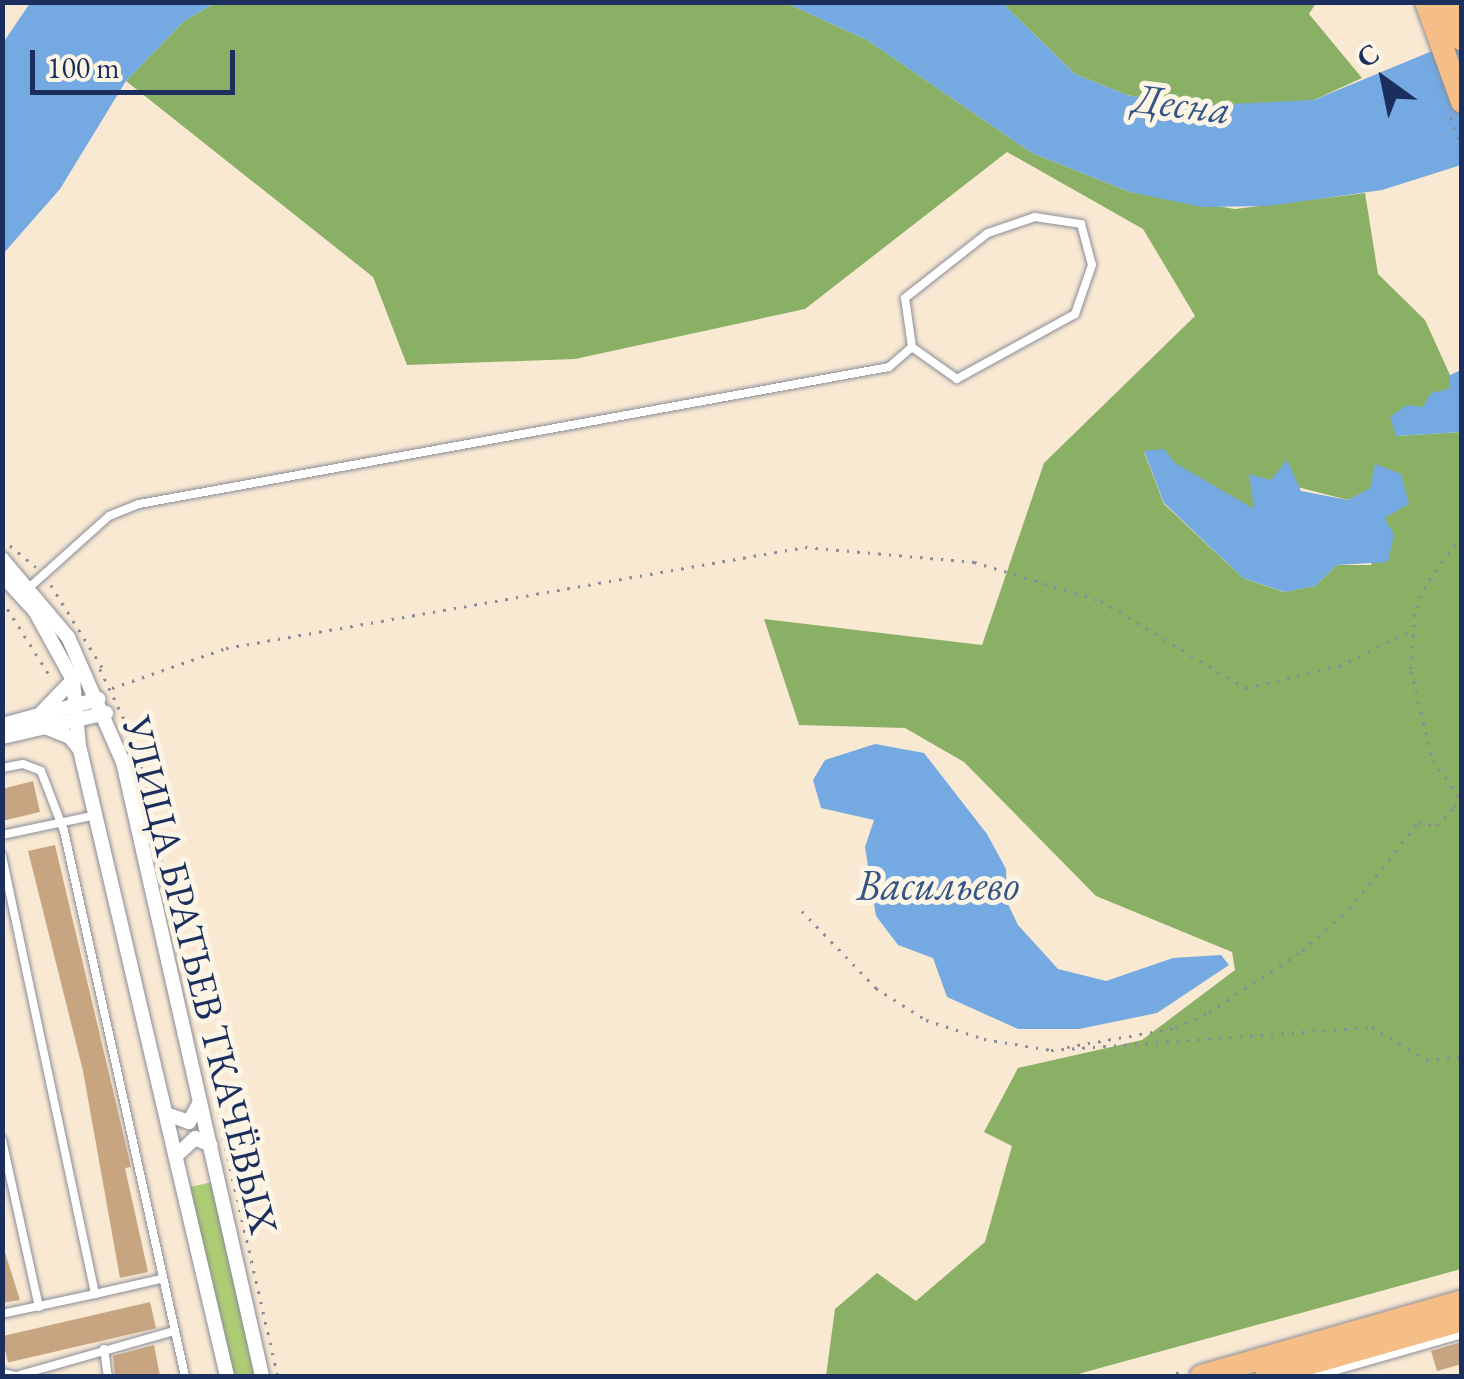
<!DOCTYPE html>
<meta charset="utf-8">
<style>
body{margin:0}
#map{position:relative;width:1464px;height:1379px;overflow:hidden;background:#f9e9d3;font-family:"EB Garamond",serif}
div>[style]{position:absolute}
.green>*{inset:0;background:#adcd75;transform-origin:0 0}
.forest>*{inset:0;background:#8ab066}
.water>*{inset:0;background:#74a9e1}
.building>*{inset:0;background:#c7a581;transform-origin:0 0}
.path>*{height:2.5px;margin-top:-1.25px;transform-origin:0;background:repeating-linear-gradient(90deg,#8a8c98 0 2.5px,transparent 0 10.5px)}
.roads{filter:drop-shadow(0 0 2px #8a8c98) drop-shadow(0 0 2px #8a8c98)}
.service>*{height:8px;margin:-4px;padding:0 4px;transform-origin:4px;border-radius:4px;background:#fff}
.minor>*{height:14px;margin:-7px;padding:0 7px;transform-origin:7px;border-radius:7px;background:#fff}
.primary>*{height:22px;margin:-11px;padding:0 11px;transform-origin:11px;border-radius:11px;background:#f6be87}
span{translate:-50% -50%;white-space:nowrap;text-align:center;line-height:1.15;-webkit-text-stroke:10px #fcf5e5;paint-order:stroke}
.street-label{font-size:40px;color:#1b2f5e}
.water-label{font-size:42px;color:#365485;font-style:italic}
.frame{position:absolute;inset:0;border:5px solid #1b2f5e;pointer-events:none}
.north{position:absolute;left:1334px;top:30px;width:100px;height:100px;-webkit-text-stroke:8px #fcf5e5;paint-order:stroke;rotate:327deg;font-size:28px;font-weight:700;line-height:40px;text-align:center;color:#1b2f5e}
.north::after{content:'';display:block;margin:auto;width:35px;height:45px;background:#1b2f5e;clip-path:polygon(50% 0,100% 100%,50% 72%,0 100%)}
.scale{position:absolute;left:30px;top:50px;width:205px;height:45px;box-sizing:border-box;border:5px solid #1b2f5e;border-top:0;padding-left:12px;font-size:30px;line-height:35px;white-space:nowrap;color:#1b2f5e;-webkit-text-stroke:8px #fcf5e5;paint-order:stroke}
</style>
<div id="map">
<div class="green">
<i style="left:213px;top:1182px;width:198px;height:25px;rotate:78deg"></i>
</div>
<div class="forest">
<i style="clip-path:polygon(evenodd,215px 3px,786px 3px,867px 40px,1032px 153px,1130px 192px,1235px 209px,1365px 193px,1378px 274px,1425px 320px,1450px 375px,1450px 389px,1397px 436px,1461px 432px,1461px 1269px,1071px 1376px,826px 1376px,835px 1309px,877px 1273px,916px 1301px,985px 1242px,1012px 1146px,984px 1132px,1018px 1068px,1142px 1040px,1235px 970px,1232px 952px,1096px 896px,964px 762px,905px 728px,799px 725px,764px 619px,982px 645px,1044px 463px,1195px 316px,1143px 229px,1007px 152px,805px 309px,575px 359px,407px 365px,373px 277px,126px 81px,184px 21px,215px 3px,1144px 452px,1255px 510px,1250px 475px,1348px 500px,1371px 488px,1375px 465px,1384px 517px,1371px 565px,1337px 565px,1315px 586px,1284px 592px,1243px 578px,1164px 504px,1144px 452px)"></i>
<i style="clip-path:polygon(1002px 3px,1316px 3px,1309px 14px,1362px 78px,1314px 100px,1247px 107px,1186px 106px,1127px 95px,1075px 74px)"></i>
</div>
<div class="water">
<i style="clip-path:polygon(30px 3px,215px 3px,184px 21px,126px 81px,60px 189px,3px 254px,3px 43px)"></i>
<i style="clip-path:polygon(786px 3px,1002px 3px,1075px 74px,1127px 95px,1186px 106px,1314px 100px,1461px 39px,1461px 165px,1382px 190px,1268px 206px,1202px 207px,1130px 192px,1032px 153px,867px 40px)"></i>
<i style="clip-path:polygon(1461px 370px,1461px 432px,1396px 436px,1390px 417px,1407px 405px,1423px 407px,1431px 393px,1449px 389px,1450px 375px)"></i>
<i style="clip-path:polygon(1164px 449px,1175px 463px,1254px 509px,1249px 474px,1271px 480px,1287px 460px,1301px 491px,1348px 500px,1370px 488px,1375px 464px,1401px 474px,1409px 504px,1384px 518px,1394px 534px,1388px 562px,1337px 565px,1315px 586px,1285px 592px,1243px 578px,1164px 503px,1144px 451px)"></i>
<i style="clip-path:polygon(875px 744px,924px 753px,987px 834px,1006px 869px,1007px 902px,1018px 925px,1058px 969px,1106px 981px,1173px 958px,1221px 955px,1229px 965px,1157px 1013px,1079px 1029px,1018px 1029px,947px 997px,933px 958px,898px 945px,876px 916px,865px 847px,874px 820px,821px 808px,813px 780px,825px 760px)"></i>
</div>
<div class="building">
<i style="clip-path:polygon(33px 781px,40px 812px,2px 821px,2px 789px)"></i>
<i style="clip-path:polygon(55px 845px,131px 1167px,125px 1168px,148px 1272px,120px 1278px,83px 1071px,28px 851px)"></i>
<i style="clip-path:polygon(2px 1243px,20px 1300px,2px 1303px)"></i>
<i style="left:150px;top:1302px;width:27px;height:152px;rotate:77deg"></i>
<i style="clip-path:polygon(1462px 1342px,1462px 1364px,1437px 1371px,1431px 1351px)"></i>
<i style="clip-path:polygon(154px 1345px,160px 1376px,115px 1376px,113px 1356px)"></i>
</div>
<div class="path">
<i style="left:1451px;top:117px;width:32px;rotate:70deg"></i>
<i style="left:1462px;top:536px;width:62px;rotate:126.5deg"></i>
<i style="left:1425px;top:586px;width:30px;rotate:110deg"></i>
<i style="left:1415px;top:614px;width:57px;rotate:94deg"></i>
<i style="left:1411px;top:671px;width:92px;rotate:76.1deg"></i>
<i style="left:1433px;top:760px;width:50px;rotate:54.7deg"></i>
<i style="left:2px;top:539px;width:44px;rotate:39.5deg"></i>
<i style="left:51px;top:585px;width:97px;rotate:58.1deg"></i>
<i style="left:2px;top:600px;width:93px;rotate:57.7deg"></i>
<i style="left:100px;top:669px;width:85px;rotate:64.3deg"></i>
<i style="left:137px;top:746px;width:190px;rotate:77.9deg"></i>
<i style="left:112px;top:688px;width:121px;rotate:-19.3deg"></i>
<i style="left:226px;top:648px;width:588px;rotate:-9.9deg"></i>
<i style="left:805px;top:547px;width:170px;rotate:5.1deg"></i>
<i style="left:974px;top:562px;width:133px;rotate:17.1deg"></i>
<i style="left:1101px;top:601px;width:169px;rotate:31deg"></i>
<i style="left:1246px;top:688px;width:96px;rotate:-13.3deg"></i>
<i style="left:1339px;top:666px;width:84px;rotate:-26.3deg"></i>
<i style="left:802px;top:911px;width:107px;rotate:46.1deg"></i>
<i style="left:876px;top:988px;width:59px;rotate:32.6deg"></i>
<i style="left:926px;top:1020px;width:61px;rotate:18.1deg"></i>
<i style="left:984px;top:1039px;width:68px;rotate:9.3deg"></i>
<i style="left:1051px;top:1050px;width:322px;rotate:-4.1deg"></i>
<i style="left:1372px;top:1027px;width:63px;rotate:31.4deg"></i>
<i style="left:1426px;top:1060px;width:36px;rotate:-6deg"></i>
<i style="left:1067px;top:1047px;width:110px;rotate:-10deg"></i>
<i style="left:1175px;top:1028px;width:38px;rotate:-25deg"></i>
<i style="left:1209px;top:1012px;width:111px;rotate:-33.3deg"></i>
<i style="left:1302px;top:951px;width:63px;rotate:-41.8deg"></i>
<i style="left:1349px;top:909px;width:110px;rotate:-51.3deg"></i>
<i style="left:1418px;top:823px;width:18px;rotate:6deg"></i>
<i style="left:1436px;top:825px;width:26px;rotate:-43deg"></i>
<i style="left:1455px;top:807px;width:12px;rotate:-85deg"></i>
<i style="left:207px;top:1066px;width:318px;rotate:77.1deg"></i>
<i style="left:1166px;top:1376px;width:19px;rotate:-16deg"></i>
</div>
<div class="roads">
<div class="service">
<i style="left:31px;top:586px;width:105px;rotate:-41.9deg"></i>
<i style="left:109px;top:516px;width:32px;rotate:-22deg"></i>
<i style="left:139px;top:504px;width:762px;rotate:-10.35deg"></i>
<i style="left:889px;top:367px;width:30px;rotate:-41deg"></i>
<i style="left:912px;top:347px;width:49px;rotate:-98.1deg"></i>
<i style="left:905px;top:298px;width:105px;rotate:-38.1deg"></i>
<i style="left:988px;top:233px;width:50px;rotate:-18.8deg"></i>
<i style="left:1035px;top:217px;width:47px;rotate:8.7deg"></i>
<i style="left:1081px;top:224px;width:42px;rotate:75deg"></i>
<i style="left:1092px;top:265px;width:52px;rotate:109.1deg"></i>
<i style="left:1075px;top:314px;width:135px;rotate:151.2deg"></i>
<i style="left:957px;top:379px;width:55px;rotate:-144.6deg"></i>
<i style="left:2px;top:768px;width:21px;rotate:-11deg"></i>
<i style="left:23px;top:764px;width:19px;rotate:21deg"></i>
<i style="left:41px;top:771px;width:64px;rotate:69deg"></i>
<i style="left:64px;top:831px;width:558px;rotate:77.48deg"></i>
<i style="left:2px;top:835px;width:96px;rotate:-12deg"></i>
<i style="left:2px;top:856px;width:448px;rotate:78deg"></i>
<i style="left:95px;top:1294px;width:95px;rotate:167.9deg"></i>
<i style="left:2px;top:1140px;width:171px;rotate:77.5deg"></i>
<i style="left:95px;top:1294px;width:68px;rotate:-12.8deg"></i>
<i style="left:104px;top:1349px;width:27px;rotate:82deg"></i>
<i style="left:2px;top:1373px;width:14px;rotate:12deg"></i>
<i style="left:16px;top:1376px;width:164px;rotate:-15.9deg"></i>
<i style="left:1316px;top:1376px;width:152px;rotate:-16deg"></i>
</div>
<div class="minor">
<i style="left:2px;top:559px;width:102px;rotate:49.8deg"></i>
<i style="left:68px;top:637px;width:137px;rotate:66.3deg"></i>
<i style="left:123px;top:762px;width:630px;rotate:77.24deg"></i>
<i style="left:2px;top:575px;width:49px;rotate:47.5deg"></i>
<i style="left:35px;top:611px;width:79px;rotate:61.2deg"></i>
<i style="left:73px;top:680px;width:66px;rotate:84.8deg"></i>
<i style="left:42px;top:712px;width:45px;rotate:-45.9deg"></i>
<i style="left:2px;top:725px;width:100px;rotate:-15deg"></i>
<i style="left:45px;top:727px;width:27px;rotate:22deg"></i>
<i style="left:70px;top:737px;width:16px;rotate:52deg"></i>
<i style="left:80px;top:750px;width:643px;rotate:76.78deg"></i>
<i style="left:2px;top:737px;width:107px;rotate:-13deg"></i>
<i style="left:169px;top:1115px;width:21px;rotate:19deg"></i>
<i style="left:189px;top:1122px;width:23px;rotate:-61deg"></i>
<i style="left:177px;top:1155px;width:25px;rotate:-43deg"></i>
<i style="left:195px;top:1138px;width:17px;rotate:24deg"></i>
</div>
<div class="primary">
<i style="left:1426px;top:2px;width:106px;rotate:70.2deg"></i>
<i style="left:1448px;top:2px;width:40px;rotate:69.8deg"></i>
<i style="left:1201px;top:1376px;width:272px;rotate:-16deg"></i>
<i style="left:1266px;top:1376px;width:204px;rotate:-15.9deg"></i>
</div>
</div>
<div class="street-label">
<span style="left:201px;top:975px;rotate:76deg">УЛИЦА БРАТЬЕВ ТКАЧЁВЫХ</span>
</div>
<div class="water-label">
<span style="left:1182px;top:104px;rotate:7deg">Десна</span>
<span style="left:938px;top:885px">Васильево</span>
</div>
<div class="frame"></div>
<div class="north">С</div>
<div class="scale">100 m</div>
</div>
